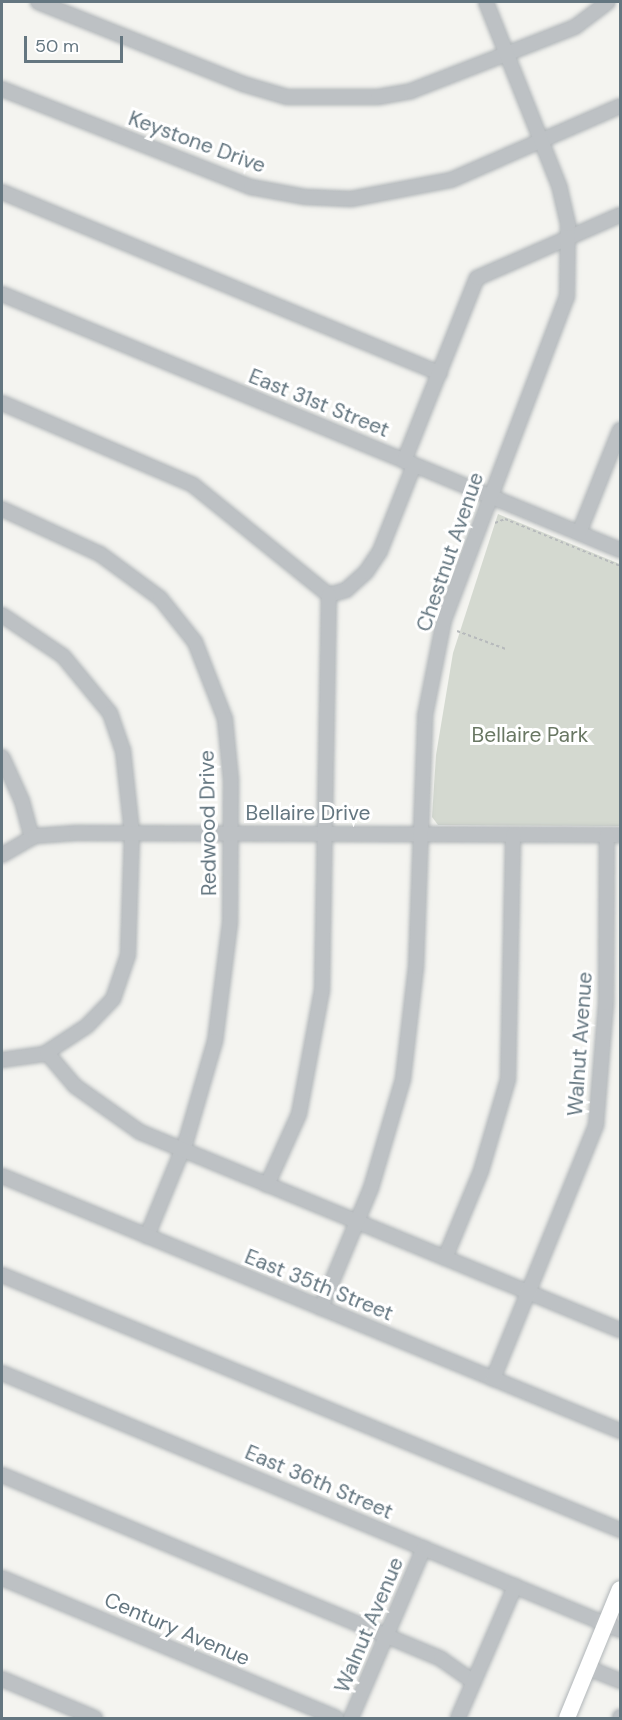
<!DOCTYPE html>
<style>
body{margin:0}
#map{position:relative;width:622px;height:1720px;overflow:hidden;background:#f4f4f0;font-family:"DM Sans",sans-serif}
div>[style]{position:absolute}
.green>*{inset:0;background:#d4d9d0}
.path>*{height:2px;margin-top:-1px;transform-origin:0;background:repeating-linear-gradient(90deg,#b7babc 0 3px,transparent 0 6px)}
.roads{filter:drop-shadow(0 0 2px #b0b5b8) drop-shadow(0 0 2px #b0b5b8)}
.minor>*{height:14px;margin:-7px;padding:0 7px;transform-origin:7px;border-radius:7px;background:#bdc1c4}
.major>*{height:16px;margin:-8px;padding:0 8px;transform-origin:8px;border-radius:8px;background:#fff}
span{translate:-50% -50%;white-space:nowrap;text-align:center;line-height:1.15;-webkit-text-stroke:6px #fff;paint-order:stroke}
.street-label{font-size:21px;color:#647680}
.park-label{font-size:21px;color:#697763}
.frame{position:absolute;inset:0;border:3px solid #647680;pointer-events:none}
.scale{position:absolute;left:24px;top:36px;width:99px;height:27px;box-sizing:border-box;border:3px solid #647680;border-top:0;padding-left:8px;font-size:18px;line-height:21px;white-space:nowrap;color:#647680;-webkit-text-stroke:4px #fff;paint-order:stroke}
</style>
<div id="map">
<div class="green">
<i style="clip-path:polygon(498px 514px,620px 564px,620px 826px,438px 825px,432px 817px,436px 755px,453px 653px)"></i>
</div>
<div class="path">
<i style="left:495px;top:523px;width:11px;rotate:-22deg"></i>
<i style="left:505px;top:519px;width:124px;rotate:22.2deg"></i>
<i style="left:457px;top:631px;width:52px;rotate:20.2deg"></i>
</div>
<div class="roads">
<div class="minor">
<i style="left:38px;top:2px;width:221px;rotate:21.8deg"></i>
<i style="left:243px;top:84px;width:46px;rotate:16.5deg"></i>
<i style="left:287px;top:97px;width:91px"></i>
<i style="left:378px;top:97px;width:34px;rotate:-10deg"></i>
<i style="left:411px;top:91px;width:176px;rotate:-21.3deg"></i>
<i style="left:575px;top:27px;width:41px;rotate:-37.1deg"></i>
<i style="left:2px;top:89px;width:268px;rotate:21.5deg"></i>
<i style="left:251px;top:187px;width:56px;rotate:10.3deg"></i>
<i style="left:306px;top:197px;width:45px;rotate:2.5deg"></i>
<i style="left:351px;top:199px;width:102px;rotate:-10.8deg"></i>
<i style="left:451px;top:180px;width:184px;rotate:-23.6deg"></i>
<i style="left:2px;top:192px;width:474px;rotate:22.5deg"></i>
<i style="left:2px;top:294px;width:669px;rotate:22.5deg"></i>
<i style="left:2px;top:403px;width:208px;rotate:23.2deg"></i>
<i style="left:193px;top:485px;width:175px;rotate:39deg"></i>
<i style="left:329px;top:595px;width:18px;rotate:-16deg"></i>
<i style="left:346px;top:590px;width:27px;rotate:-42deg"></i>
<i style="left:366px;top:572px;width:25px;rotate:-56deg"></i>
<i style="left:380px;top:551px;width:92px;rotate:-68.4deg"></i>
<i style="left:404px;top:461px;width:197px;rotate:-68.3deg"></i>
<i style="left:477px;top:278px;width:156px;rotate:-23.8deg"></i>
<i style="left:2px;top:509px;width:108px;rotate:24.7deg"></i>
<i style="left:100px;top:554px;width:74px;rotate:36.3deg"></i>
<i style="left:160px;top:598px;width:56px;rotate:51.5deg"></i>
<i style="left:195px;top:642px;width:83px;rotate:68.7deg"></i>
<i style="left:225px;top:719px;width:61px;rotate:84.4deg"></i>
<i style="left:231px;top:780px;width:143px;rotate:90.4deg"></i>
<i style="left:230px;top:923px;width:119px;rotate:97.2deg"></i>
<i style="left:215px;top:1041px;width:104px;rotate:106.2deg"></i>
<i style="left:186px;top:1141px;width:103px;rotate:112.3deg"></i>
<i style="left:579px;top:533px;width:111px;rotate:-68.3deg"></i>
<i style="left:2px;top:615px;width:73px;rotate:33.9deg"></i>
<i style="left:63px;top:656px;width:74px;rotate:50.5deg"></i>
<i style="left:110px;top:713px;width:39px;rotate:71deg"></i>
<i style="left:123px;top:750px;width:83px;rotate:83.8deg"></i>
<i style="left:132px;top:833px;width:122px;rotate:91.9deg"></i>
<i style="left:128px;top:955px;width:46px;rotate:108.8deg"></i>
<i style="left:113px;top:999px;width:37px;rotate:134deg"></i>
<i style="left:87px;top:1026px;width:51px;rotate:146.9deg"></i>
<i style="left:44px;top:1054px;width:42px;rotate:171.9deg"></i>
<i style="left:2px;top:757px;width:48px;rotate:65.6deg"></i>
<i style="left:22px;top:801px;width:38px;rotate:75deg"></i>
<i style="left:2px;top:855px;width:38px;rotate:-30deg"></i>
<i style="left:35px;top:836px;width:41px;rotate:-4.2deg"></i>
<i style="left:76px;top:833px;width:544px;rotate:0.21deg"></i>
<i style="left:47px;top:1053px;width:43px;rotate:49.7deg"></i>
<i style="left:75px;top:1086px;width:80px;rotate:35.3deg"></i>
<i style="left:140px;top:1132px;width:519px;rotate:22.42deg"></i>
<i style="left:2px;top:1176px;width:669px;rotate:22.42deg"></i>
<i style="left:267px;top:1185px;width:78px;rotate:-65.7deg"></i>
<i style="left:299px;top:1114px;width:126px;rotate:-79.5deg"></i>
<i style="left:322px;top:990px;width:395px;rotate:-89deg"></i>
<i style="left:445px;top:1258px;width:94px;rotate:-67.5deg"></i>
<i style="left:481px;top:1171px;width:96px;rotate:-73.6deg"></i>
<i style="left:508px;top:1079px;width:244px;rotate:-88.8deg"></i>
<i style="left:2px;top:1275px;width:669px;rotate:22.42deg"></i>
<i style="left:321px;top:1308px;width:130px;rotate:-67.4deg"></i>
<i style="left:371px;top:1188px;width:114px;rotate:-73.6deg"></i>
<i style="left:403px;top:1079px;width:113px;rotate:-83.4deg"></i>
<i style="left:416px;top:967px;width:251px;rotate:-87.9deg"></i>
<i style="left:425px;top:716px;width:98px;rotate:-78.8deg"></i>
<i style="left:444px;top:620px;width:346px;rotate:-69.2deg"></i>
<i style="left:567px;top:297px;width:73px;rotate:-89.2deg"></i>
<i style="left:568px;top:224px;width:37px;rotate:-103deg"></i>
<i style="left:560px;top:188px;width:200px;rotate:-111.7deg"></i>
<i style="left:2px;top:1373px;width:669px;rotate:22.58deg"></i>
<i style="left:493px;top:1379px;width:274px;rotate:-67.9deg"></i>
<i style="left:596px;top:1125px;width:122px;rotate:-85.3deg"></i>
<i style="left:606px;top:1003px;width:168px;rotate:-89.7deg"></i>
<i style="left:2px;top:1475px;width:476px;rotate:22.7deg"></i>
<i style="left:441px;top:1659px;width:40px;rotate:34.9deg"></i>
<i style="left:2px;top:1578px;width:362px;rotate:22.7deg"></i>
<i style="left:588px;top:1668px;width:35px;rotate:22deg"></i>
<i style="left:2px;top:1679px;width:101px;rotate:22.8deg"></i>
<i style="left:351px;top:1718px;width:185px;rotate:-66.8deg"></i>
<i style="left:458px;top:1718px;width:144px;rotate:-66.6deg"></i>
<i style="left:620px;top:1718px;width:1px;rotate:-90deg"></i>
</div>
<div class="major">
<i style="left:567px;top:1718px;width:139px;rotate:-67.7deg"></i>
</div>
</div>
<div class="street-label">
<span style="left:197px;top:142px;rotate:20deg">Keystone Drive</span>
<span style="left:319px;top:403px;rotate:22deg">East 31st Street</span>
<span style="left:450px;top:552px;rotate:-71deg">Chestnut Avenue</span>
<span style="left:308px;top:813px">Bellaire Drive</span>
<span style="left:208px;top:823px;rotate:-91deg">Redwood Drive</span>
<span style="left:580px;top:1044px;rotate:-86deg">Walnut Avenue</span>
<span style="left:319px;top:1285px;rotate:22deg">East 35th Street</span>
<span style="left:319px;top:1482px;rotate:23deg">East 36th Street</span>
<span style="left:369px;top:1625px;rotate:-67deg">Walnut Avenue</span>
<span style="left:177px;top:1629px;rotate:23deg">Century Avenue</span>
</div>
<div class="park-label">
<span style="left:530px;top:735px">Bellaire Park</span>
</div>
<div class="frame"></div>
<div class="scale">50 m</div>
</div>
